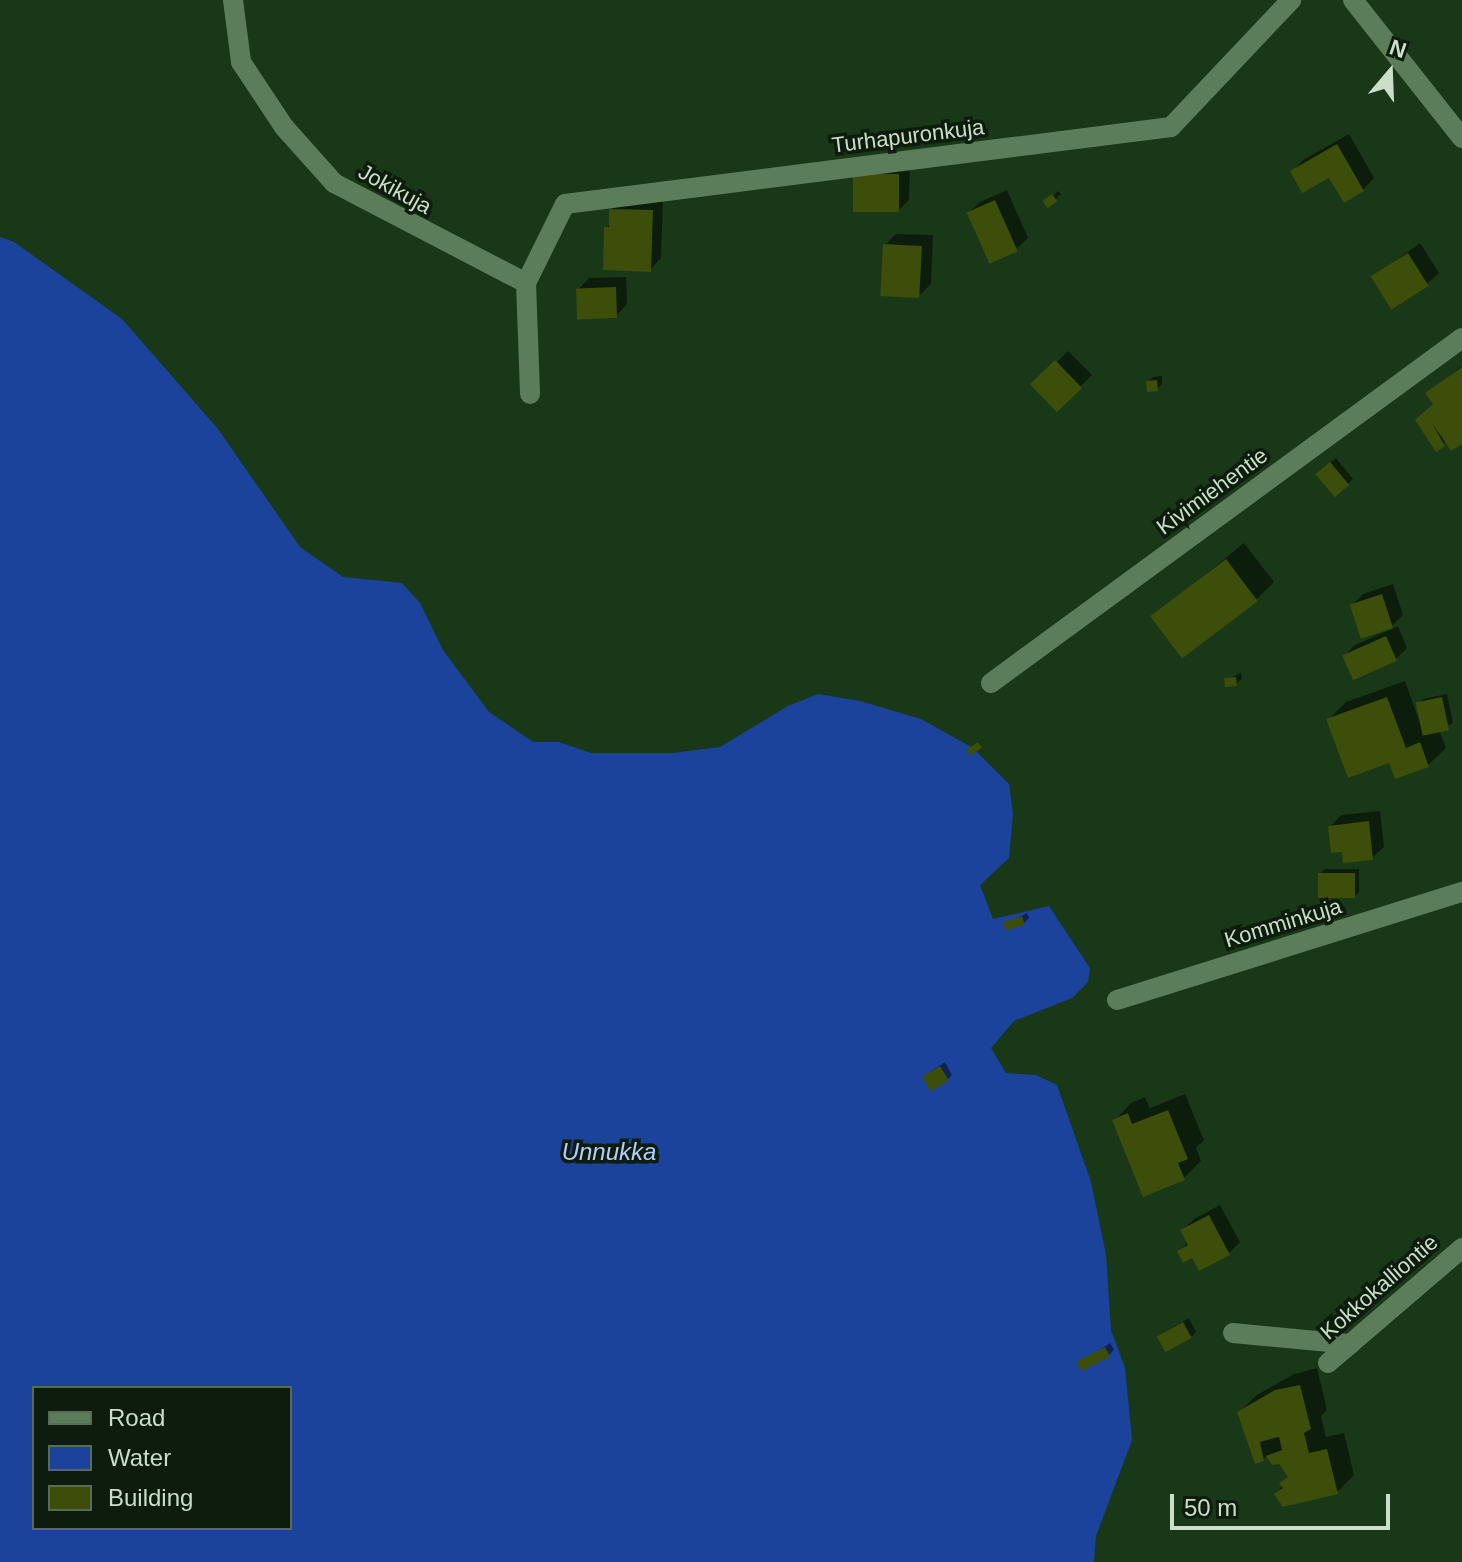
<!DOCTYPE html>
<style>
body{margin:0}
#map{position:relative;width:1462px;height:1562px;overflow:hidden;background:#193818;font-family:Helvetica,sans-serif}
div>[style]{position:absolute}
.water>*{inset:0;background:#1b439b}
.shadow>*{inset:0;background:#0007;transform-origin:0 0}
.building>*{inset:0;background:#3d4d0a;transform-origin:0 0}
.minor>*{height:20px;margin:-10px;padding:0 10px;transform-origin:10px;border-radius:10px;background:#5c7d5a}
span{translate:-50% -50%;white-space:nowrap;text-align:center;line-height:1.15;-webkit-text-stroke:7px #0e1c0e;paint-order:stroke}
.street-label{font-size:22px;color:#cbdeca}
.water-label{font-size:24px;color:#b4cdfd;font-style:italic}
.legend{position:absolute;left:32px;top:1386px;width:260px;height:144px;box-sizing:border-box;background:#0e1c0e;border:2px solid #5a6a59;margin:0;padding:10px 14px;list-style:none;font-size:24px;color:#cbdeca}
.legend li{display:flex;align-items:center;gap:16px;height:40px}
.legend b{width:40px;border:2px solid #5a6a59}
.north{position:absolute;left:1350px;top:32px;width:80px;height:80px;-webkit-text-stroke:6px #0e1c0e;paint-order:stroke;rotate:19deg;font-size:22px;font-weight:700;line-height:32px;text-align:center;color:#cbdeca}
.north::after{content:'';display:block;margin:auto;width:28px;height:36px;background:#cbdeca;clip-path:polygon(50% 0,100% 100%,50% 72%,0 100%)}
.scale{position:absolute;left:1170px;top:1494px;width:220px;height:36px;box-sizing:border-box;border:4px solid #cbdeca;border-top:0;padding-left:10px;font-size:24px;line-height:28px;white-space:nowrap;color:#cbdeca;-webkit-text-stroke:6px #0e1c0e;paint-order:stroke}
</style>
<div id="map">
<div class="water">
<i style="clip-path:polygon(evenodd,0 237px,14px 242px,122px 319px,218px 429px,300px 547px,343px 577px,402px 583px,420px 603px,443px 650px,489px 712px,533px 742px,559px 742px,591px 753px,673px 753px,720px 747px,788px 706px,818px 694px,860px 701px,921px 719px,973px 748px,1009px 784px,1013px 814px,1009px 858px,980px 885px,993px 919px,1049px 906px,1090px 968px,1088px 982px,1072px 998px,1014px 1021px,991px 1048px,1006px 1073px,1036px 1075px,1057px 1085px,1091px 1182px,1106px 1255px,1111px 1330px,1125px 1368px,1132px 1440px,1096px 1536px,1094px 1562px,0 1562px,0 237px,34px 1388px,290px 1388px,290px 1528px,34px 1528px,34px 1388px)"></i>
</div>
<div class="shadow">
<i style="clip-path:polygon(1349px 134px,1374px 178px,1363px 190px,1330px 175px,1292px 172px,1303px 160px)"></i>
<i style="clip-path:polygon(910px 164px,909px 200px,898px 211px,855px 174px)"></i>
<i style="clip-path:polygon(1007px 190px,1028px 238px,1016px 249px,968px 213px,980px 202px)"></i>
<i style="left:1058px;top:191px;width:4px;height:16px;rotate:45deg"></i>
<i style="clip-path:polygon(623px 198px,663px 200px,661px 258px,650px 270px,606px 228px,611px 223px,611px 210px)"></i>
<i style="clip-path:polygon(896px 234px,933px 235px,931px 284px,920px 295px,885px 245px)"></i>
<i style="clip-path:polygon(1420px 243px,1439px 273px,1427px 284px,1374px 277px)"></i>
<i style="clip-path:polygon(626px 277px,627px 304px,616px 316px,578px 290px,589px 278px)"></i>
<i style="left:1068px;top:351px;width:34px;height:48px;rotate:45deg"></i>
<i style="clip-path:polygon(1462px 366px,1462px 442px,1447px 441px,1436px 449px,1418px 421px,1434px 403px,1427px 393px)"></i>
<i style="clip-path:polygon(1162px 376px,1162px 384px,1157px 389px,1148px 382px,1153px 377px)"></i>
<i style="clip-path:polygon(1336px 458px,1353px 479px,1348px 484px,1323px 469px)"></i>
<i style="clip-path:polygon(1244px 543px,1274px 582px,1257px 599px,1153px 617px)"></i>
<i style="clip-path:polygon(1393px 584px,1403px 615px,1390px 628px,1352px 605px,1363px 594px)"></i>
<i style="clip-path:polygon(1398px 626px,1407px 648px,1396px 659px,1344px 656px,1355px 645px)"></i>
<i style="clip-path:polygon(1241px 673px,1242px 679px,1236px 684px,1226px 680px)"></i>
<i style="clip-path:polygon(1405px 681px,1419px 720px,1418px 704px,1423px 699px,1447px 694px,1453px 723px,1439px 730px,1446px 748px,1428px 765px,1391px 760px,1328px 720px,1346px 702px)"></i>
<i style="clip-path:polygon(1380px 811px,1384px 847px,1372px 858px,1344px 850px,1330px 827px,1341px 815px)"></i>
<i style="clip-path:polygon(1325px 869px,1359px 869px,1359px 892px,1354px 897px,1319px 874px)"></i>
<i style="clip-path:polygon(1027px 913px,1029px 918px,1024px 923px,1005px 924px)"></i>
<i style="clip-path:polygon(945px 1062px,952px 1075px,947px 1080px,924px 1076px)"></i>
<i style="clip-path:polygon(1185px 1094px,1204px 1140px,1196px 1148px,1201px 1161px,1184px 1178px,1114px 1121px,1131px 1103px,1145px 1097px,1150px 1108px)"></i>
<i style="clip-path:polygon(1220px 1205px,1240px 1242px,1229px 1253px,1193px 1256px,1179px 1251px,1188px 1242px,1182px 1230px,1194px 1219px)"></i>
<i style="clip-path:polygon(1189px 1318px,1196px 1332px,1191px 1337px,1158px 1336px)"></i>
<i style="clip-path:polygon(1110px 1343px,1114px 1350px,1109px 1355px,1080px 1363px)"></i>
<i style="clip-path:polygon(1317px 1368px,1327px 1410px,1321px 1416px,1326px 1437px,1344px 1433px,1354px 1475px,1337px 1492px,1277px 1494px,1289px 1476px,1280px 1461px,1273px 1463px,1268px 1455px,1263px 1459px,1239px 1412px,1257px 1395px,1294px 1374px)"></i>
</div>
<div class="building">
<i style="clip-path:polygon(1337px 144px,1364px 191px,1344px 203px,1329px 178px,1302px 193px,1290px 171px)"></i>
<i style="left:853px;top:174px;width:46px;height:38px"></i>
<i style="left:1052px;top:194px;width:9px;height:12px;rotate:54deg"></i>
<i style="left:995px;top:200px;width:56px;height:31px;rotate:66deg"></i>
<i style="clip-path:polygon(609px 209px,653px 210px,651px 272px,603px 270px,604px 227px,609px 227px)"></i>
<i style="left:883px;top:244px;width:39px;height:52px;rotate:3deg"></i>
<i style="left:1408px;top:253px;width:39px;height:44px;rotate:58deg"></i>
<i style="left:616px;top:287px;width:31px;height:40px;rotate:88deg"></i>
<i style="left:1055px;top:360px;width:39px;height:35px;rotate:46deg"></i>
<i style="clip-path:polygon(1462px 367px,1462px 444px,1451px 451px,1432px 423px,1445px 446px,1436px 452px,1415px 420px,1433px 404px,1425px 393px)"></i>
<i style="left:1157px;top:380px;width:11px;height:11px;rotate:85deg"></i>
<i style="left:1330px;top:462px;width:30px;height:19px;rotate:50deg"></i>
<i style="left:1226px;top:559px;width:53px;height:95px;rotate:53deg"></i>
<i style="left:1382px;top:594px;width:36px;height:34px;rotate:72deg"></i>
<i style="left:1386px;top:636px;width:27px;height:48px;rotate:66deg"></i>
<i style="left:1236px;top:677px;width:9px;height:12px;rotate:84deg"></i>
<i style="clip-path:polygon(1387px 697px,1406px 748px,1420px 742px,1429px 767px,1395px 779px,1389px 763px,1348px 778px,1326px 719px)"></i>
<i style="left:1442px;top:697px;width:34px;height:27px;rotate:78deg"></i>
<i style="left:978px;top:742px;width:7px;height:14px;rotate:56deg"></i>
<i style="clip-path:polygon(1369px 821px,1373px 860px,1343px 863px,1342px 852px,1331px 853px,1328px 826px)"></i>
<i style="left:1318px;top:873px;width:37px;height:25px"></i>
<i style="left:1022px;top:916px;width:9px;height:20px;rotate:72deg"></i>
<i style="left:940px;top:1066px;width:17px;height:21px;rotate:59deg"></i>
<i style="clip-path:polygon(1168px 1110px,1188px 1159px,1178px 1163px,1185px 1180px,1143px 1197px,1112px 1120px,1128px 1113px,1132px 1124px)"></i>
<i style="clip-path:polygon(1209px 1215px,1230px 1255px,1199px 1271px,1192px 1258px,1183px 1263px,1177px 1251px,1188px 1245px,1180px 1230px)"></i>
<i style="left:1183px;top:1322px;width:18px;height:30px;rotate:61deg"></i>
<i style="left:1105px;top:1347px;width:11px;height:32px;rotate:63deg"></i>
<i style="clip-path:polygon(1300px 1385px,1311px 1429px,1304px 1433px,1309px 1453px,1327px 1449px,1338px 1494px,1283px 1507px,1274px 1494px,1283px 1488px,1279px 1483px,1288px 1477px,1279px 1464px,1272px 1465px,1266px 1456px,1282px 1450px,1279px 1437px,1260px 1442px,1264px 1461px,1255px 1464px,1237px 1412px,1275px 1390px)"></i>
</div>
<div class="minor">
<i style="left:233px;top:0;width:63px;rotate:82.6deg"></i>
<i style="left:241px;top:62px;width:78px;rotate:56.5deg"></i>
<i style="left:284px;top:127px;width:75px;rotate:48.2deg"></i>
<i style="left:334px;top:183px;width:216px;rotate:27.5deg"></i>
<i style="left:526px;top:283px;width:111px;rotate:87.9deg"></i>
<i style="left:1353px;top:0;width:176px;rotate:51.7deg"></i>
<i style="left:526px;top:283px;width:88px;rotate:-63.7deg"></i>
<i style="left:565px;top:204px;width:611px;rotate:-7.24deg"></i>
<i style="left:1171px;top:127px;width:175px;rotate:-46.6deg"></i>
<i style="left:991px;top:683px;width:584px;rotate:-36.22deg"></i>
<i style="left:1117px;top:1000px;width:362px;rotate:-17.4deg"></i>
<i style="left:1233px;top:1333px;width:118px;rotate:5.4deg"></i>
<i style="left:1328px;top:1363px;width:177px;rotate:-40.6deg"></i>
</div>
<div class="street-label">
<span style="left:908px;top:136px;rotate:-7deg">Turhapuronkuja</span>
<span style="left:395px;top:189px;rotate:29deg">Jokikuja</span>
<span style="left:1212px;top:491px;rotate:-36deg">Kivimiehentie</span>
<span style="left:1283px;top:923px;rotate:-17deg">Komminkuja</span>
<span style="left:1379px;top:1287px;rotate:-41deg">Kokkokalliontie</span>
</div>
<div class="water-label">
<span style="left:609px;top:1152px">Unnukka</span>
</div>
<ul class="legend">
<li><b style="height:10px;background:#5c7d5a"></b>Road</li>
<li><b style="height:22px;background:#1b439b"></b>Water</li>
<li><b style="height:22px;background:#3d4d0a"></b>Building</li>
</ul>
<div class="north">N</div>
<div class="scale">50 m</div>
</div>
